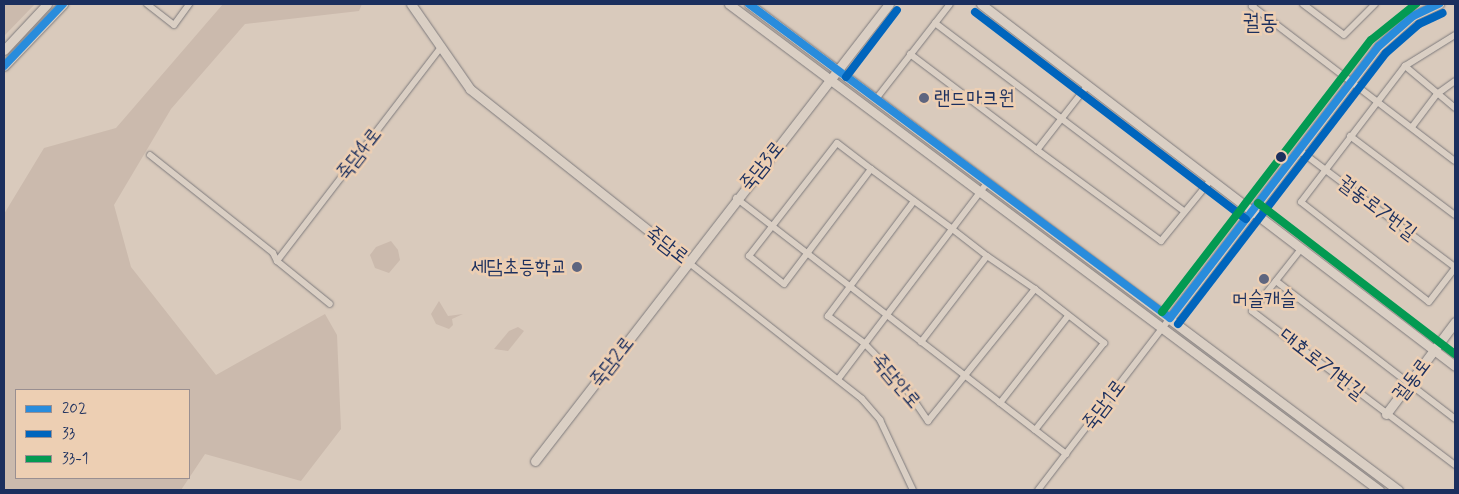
<!DOCTYPE html>
<meta charset="utf-8">
<style>
body{margin:0}
#map{position:relative;width:1459px;height:494px;overflow:hidden;background:#d9cabc;font-family:Mynerve,"Poor Story",sans-serif}
div>[style]{position:absolute}
.green>*{inset:0;background:#cbbaad}
.roads{filter:drop-shadow(0 0 1px #7d7a7c) drop-shadow(0 0 1px #7d7a7c)}
.street>*{height:6px;margin:-3px;padding:0 3px;transform-origin:3px;border-radius:3px;background:#dacfc4}
.secondary>*{height:9px;margin:-4.5px;padding:0 4.5px;transform-origin:4.5px;border-radius:4.5px;background:#dacfc4}
.bus-1>*{height:8px;margin:-4px;padding:0 4px;transform-origin:4px;border-radius:4px;background:#298cdc}
.bus-2>*{height:8px;margin:-4px;padding:0 4px;transform-origin:4px;border-radius:4px;background:#0065bd}
.bus-3>*{height:8px;margin:-4px;padding:0 4px;transform-origin:4px;border-radius:4px;background:#039a52}
.dots>*{width:14px;height:14px;translate:-50% -50%;box-sizing:border-box;border:2px solid #edcfb3;border-radius:50%}
span{translate:-50% -50%;white-space:nowrap;text-align:center;line-height:1.15;-webkit-text-stroke:5px #edcfb3;paint-order:stroke}
.poi-label{font-size:20px;color:#1b2f5e}
.left{translate:0 -50%;text-align:left}
.right{translate:-100% -50%;text-align:right}
.street-label{font-size:20px;color:#1b2f5e}
.quarter-label{font-size:22px;color:#1b2f5e}
.frame{position:absolute;inset:0;border:5px solid #1b2f5e;pointer-events:none}
.legend{position:absolute;left:15px;top:389px;width:175px;height:90px;box-sizing:border-box;background:#edcfb3;border:1px solid #998f91;margin:0;padding:6px 9px;list-style:none;font-size:15px;color:#1b2f5e}
.legend li{display:flex;align-items:center;gap:10px;height:25px}
.legend b{width:25px;border:1px solid #998f91}
</style>
<div id="map">
<div class="green">
<i style="clip-path:polygon(4px 4px,35px 4px,4px 36px)"></i>
<i style="clip-path:polygon(evenodd,223px 4px,362px 4px,359px 11px,245px 24px,171px 109px,114px 205px,131px 267px,216px 375px,325px 314px,337px 335px,341px 429px,301px 481px,205px 454px,181px 490px,4px 490px,4px 214px,44px 148px,116px 128px,223px 4px,189px 390px,189px 478px,16px 478px,16px 390px,189px 390px)"></i>
<i style="clip-path:polygon(391px 241px,398px 250px,400px 260px,389px 273px,375px 268px,370px 255px,376px 247px)"></i>
<i style="clip-path:polygon(439px 301px,448px 316px,463px 314px,452px 319px,453px 325px,449px 329px,436px 324px,431px 314px)"></i>
<i style="clip-path:polygon(518px 327px,524px 331px,508px 351px,494px 349px,509px 331px)"></i>
</div>
<div class="roads">
<div class="street">
<i style="left:147px;top:4px;width:34px;rotate:38deg"></i>
<i style="left:174px;top:25px;width:26px;rotate:-54deg"></i>
<i style="left:1254px;top:4px;width:3px;rotate:135deg"></i>
<i style="left:1252px;top:6px;width:255px;rotate:37.4deg"></i>
<i style="left:1303px;top:4px;width:51px;rotate:37.1deg"></i>
<i style="left:1344px;top:35px;width:44px;rotate:-45deg"></i>
<i style="left:935px;top:23px;width:312px;rotate:37.1deg"></i>
<i style="left:1455px;top:35px;width:59px;rotate:148.2deg"></i>
<i style="left:1405px;top:66px;width:65px;rotate:40deg"></i>
<i style="left:910px;top:54px;width:159px;rotate:37.1deg"></i>
<i style="left:1405px;top:66px;width:171px;rotate:127.4deg"></i>
<i style="left:1301px;top:202px;width:162px;rotate:38deg"></i>
<i style="left:1429px;top:302px;width:43px;rotate:-52.6deg"></i>
<i style="left:1087px;top:86px;width:81px;rotate:128deg"></i>
<i style="left:1037px;top:150px;width:154px;rotate:36.3deg"></i>
<i style="left:1161px;top:241px;width:77px;rotate:-50.8deg"></i>
<i style="left:876px;top:99px;width:120px;rotate:-52.1deg"></i>
<i style="left:1412px;top:127px;width:41px;rotate:-52.9deg"></i>
<i style="left:1437px;top:94px;width:22px;rotate:-36deg"></i>
<i style="left:1350px;top:136px;width:131px;rotate:37deg"></i>
<i style="left:1299px;top:150px;width:195px;rotate:36.9deg"></i>
<i style="left:150px;top:155px;width:157px;rotate:38.5deg"></i>
<i style="left:273px;top:253px;width:9px;rotate:63deg"></i>
<i style="left:277px;top:261px;width:68px;rotate:39.1deg"></i>
<i style="left:871px;top:169px;width:144px;rotate:127.1deg"></i>
<i style="left:784px;top:284px;width:45px;rotate:-141.3deg"></i>
<i style="left:749px;top:256px;width:143px;rotate:-52.1deg"></i>
<i style="left:837px;top:143px;width:43px;rotate:37.4deg"></i>
<i style="left:871px;top:169px;width:99px;rotate:36.4deg"></i>
<i style="left:951px;top:228px;width:46px;rotate:37.9deg"></i>
<i style="left:987px;top:256px;width:58px;rotate:34.5deg"></i>
<i style="left:1035px;top:289px;width:88px;rotate:38deg"></i>
<i style="left:1104px;top:343px;width:111px;rotate:128.4deg"></i>
<i style="left:736px;top:198px;width:418px;rotate:37.8deg"></i>
<i style="left:914px;top:201px;width:144px;rotate:126.8deg"></i>
<i style="left:828px;top:316px;width:45px;rotate:36.9deg"></i>
<i style="left:864px;top:343px;width:52px;rotate:45.8deg"></i>
<i style="left:900px;top:380px;width:50px;rotate:55.7deg"></i>
<i style="left:928px;top:421px;width:170px;rotate:-51deg"></i>
<i style="left:1301px;top:249px;width:79px;rotate:128.3deg"></i>
<i style="left:1252px;top:311px;width:255px;rotate:37.2deg"></i>
<i style="left:277px;top:261px;width:270px;rotate:-52.5deg"></i>
<i style="left:688px;top:262px;width:221px;rotate:38.2deg"></i>
<i style="left:862px;top:399px;width:28px;rotate:49deg"></i>
<i style="left:880px;top:420px;width:77px;rotate:64.8deg"></i>
<i style="left:1276px;top:281px;width:226px;rotate:37.6deg"></i>
<i style="left:921px;top:342px;width:108px;rotate:-52.5deg"></i>
<i style="left:839px;top:378px;width:246px;rotate:-52.8deg"></i>
<i style="left:1000px;top:403px;width:110px;rotate:-52deg"></i>
<i style="left:1038px;top:490px;width:217px;rotate:-52.5deg"></i>
</div>
<div class="secondary">
<i style="left:411px;top:4px;width:103px;rotate:55.2deg"></i>
<i style="left:470px;top:89px;width:278px;rotate:38.4deg"></i>
<i style="left:729px;top:4px;width:812px;rotate:36.79deg"></i>
<i style="left:749px;top:4px;width:811px;rotate:36.83deg"></i>
<i style="left:981px;top:4px;width:596px;rotate:37.37deg"></i>
<i style="left:4px;top:50px;width:63px;rotate:-46.9deg"></i>
<i style="left:4px;top:66px;width:86px;rotate:-46.4deg"></i>
<i style="left:1170px;top:318px;width:343px;rotate:-52.5deg"></i>
<i style="left:1379px;top:46px;width:45px;rotate:-41.4deg"></i>
<i style="left:1413px;top:16px;width:29px;rotate:-25deg"></i>
<i style="left:1386px;top:414px;width:115px;rotate:-53.1deg"></i>
<i style="left:535px;top:461px;width:578px;rotate:-52.24deg"></i>
</div>
</div>
<div class="bus-1">
<i style="left:749px;top:4px;width:525px;rotate:36.72deg"></i>
<i style="left:1170px;top:318px;width:343px;rotate:-52.5deg"></i>
<i style="left:1379px;top:46px;width:45px;rotate:-41.4deg"></i>
<i style="left:1413px;top:16px;width:29px;rotate:-25deg"></i>
<i style="left:4px;top:66px;width:86px;rotate:-46.4deg"></i>
</div>
<div class="bus-2">
<i style="left:975px;top:12px;width:341px;rotate:37.4deg"></i>
<i style="left:846px;top:77px;width:84px;rotate:-52.7deg"></i>
<i style="left:1178px;top:324px;width:342px;rotate:-52.5deg"></i>
<i style="left:1386px;top:53px;width:44px;rotate:-41.3deg"></i>
<i style="left:1419px;top:24px;width:26px;rotate:-25deg"></i>
</div>
<div class="bus-3">
<i style="left:1258px;top:203px;width:248px;rotate:37.5deg"></i>
<i style="left:1162px;top:312px;width:343px;rotate:-52.5deg"></i>
<i style="left:1371px;top:40px;width:58px;rotate:-38.7deg"></i>
</div>
<div class="dots">
<i style="left:924px;top:98px;background:#5e657f"></i>
<i style="left:1281px;top:157px;background:#1b2f5e"></i>
<i style="left:577px;top:267px;background:#5e657f"></i>
<i style="left:1264px;top:279px;background:#5e657f"></i>
</div>
<div class="poi-label">
<span class="left" style="left:934px;top:98px">랜드마크원</span>
<span class="right" style="left:567px;top:267px">세담초등학교</span>
<span style="left:1264px;top:299px">머슬캐슬</span>
</div>
<div class="street-label">
<span style="left:359px;top:154px;rotate:-52deg">죽담4로</span>
<span style="left:762px;top:166px;rotate:-51deg">죽담3로</span>
<span style="left:1377px;top:208px;rotate:37deg">궐동로7번길</span>
<span style="left:667px;top:245px;rotate:38deg">죽담로</span>
<span style="left:612px;top:362px;rotate:-52deg">죽담2로</span>
<span style="left:1322px;top:364px;rotate:38deg">대호로71번길</span>
<span style="left:1412px;top:380px;rotate:-53deg">궐동로</span>
<span style="left:896px;top:381px;rotate:50deg">죽담안로</span>
<span style="left:1104px;top:405px;rotate:-53deg">죽담1로</span>
</div>
<div class="quarter-label">
<span style="left:1260px;top:24px">궐동</span>
</div>
<div class="frame"></div>
<ul class="legend">
<li><b style="height:6px;background:#298cdc"></b>202</li>
<li><b style="height:6px;background:#0065bd"></b>33</li>
<li><b style="height:6px;background:#039a52"></b>33-1</li>
</ul>
</div>
